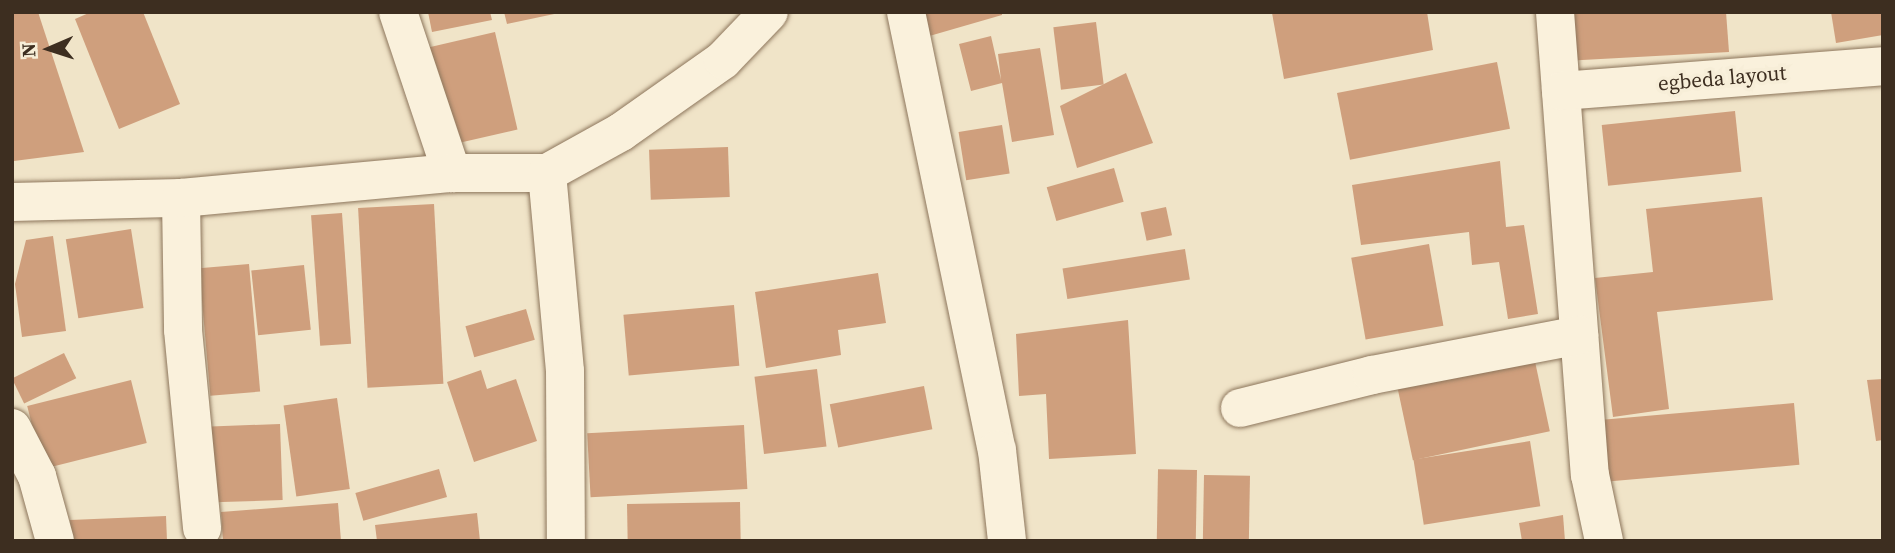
<!DOCTYPE html>
<style>
body{margin:0}
#map{position:relative;width:1895px;height:553px;overflow:hidden;background:#f0e4c8;font-family:"Source Serif 4",serif}
div>[style]{position:absolute}
.building>*{inset:0;background:#cf9f7d;transform-origin:0 0}
.roads{filter:drop-shadow(0 0 2px #8d765c) drop-shadow(0 0 2px #8d765c)}
.street>*{height:38px;margin:-19px;padding:0 19px;transform-origin:19px;border-radius:19px;background:#faf1dc}
span{translate:-50% -50%;white-space:nowrap;text-align:center;line-height:1.15;-webkit-text-stroke:7px #f7eed8;paint-order:stroke}
.street-label{font-size:21px;color:#3d2e20}
.frame{position:absolute;inset:0;border:14px solid #3d2e20;pointer-events:none}
.north{position:absolute;left:14px;top:14px;width:70px;height:70px;-webkit-text-stroke:5px #f7eed8;paint-order:stroke;rotate:267deg;font-size:19px;font-weight:700;line-height:28px;text-align:center;color:#3d2e20}
.north::after{content:'';display:block;margin:auto;width:24px;height:32px;background:#3d2e20;clip-path:polygon(50% 0,100% 100%,50% 72%,0 100%)}
</style>
<div id="map">
<div class="building">
<i style="clip-path:polygon(12px 12px,38px 12px,84px 152px,14px 161px)"></i>
<i style="clip-path:polygon(91px 12px,143px 12px,180px 104px,119px 129px,75px 19px)"></i>
<i style="clip-path:polygon(428px 12px,490px 12px,492px 20px,432px 32px)"></i>
<i style="clip-path:polygon(504px 12px,559px 12px,559px 13px,507px 24px)"></i>
<i style="clip-path:polygon(911px 12px,1002px 12px,1002px 15px,919px 39px)"></i>
<i style="clip-path:polygon(1427px 12px,1433px 50px,1284px 79px,1272px 13px)"></i>
<i style="clip-path:polygon(1559px 12px,1726px 12px,1729px 52px,1564px 61px)"></i>
<i style="clip-path:polygon(1831px 12px,1883px 12px,1883px 35px,1836px 43px)"></i>
<i style="left:1096px;top:22px;width:63px;height:43px;rotate:83deg"></i>
<i style="left:495px;top:32px;width:100px;height:74px;rotate:77deg"></i>
<i style="clip-path:polygon(991px 36px,1001px 80px,998px 54px,1040px 48px,1054px 135px,1012px 142px,1002px 83px,971px 91px,959px 44px)"></i>
<i style="left:1497px;top:62px;width:68px;height:163px;rotate:79deg"></i>
<i style="clip-path:polygon(1126px 73px,1153px 143px,1077px 168px,1060px 106px)"></i>
<i style="left:1735px;top:111px;width:61px;height:134px;rotate:84deg"></i>
<i style="left:1002px;top:125px;width:49px;height:44px;rotate:81deg"></i>
<i style="left:728px;top:147px;width:50px;height:79px;rotate:88deg"></i>
<i style="clip-path:polygon(1500px 161px,1506px 227px,1524px 225px,1538px 314px,1508px 319px,1499px 262px,1472px 265px,1469px 232px,1361px 245px,1352px 185px)"></i>
<i style="left:1114px;top:168px;width:35px;height:70px;rotate:74deg"></i>
<i style="clip-path:polygon(1762px 197px,1773px 300px,1657px 312px,1669px 409px,1613px 417px,1595px 278px,1653px 272px,1646px 209px)"></i>
<i style="left:434px;top:204px;width:180px;height:76px;rotate:87deg"></i>
<i style="left:1166px;top:207px;width:29px;height:26px;rotate:78deg"></i>
<i style="left:342px;top:213px;width:131px;height:31px;rotate:86deg"></i>
<i style="left:131px;top:229px;width:80px;height:66px;rotate:81deg"></i>
<i style="clip-path:polygon(53px 236px,66px 331px,22px 337px,15px 284px,26px 240px)"></i>
<i style="left:1429px;top:244px;width:83px;height:79px;rotate:80deg"></i>
<i style="left:1185px;top:249px;width:31px;height:124px;rotate:81deg"></i>
<i style="left:249px;top:264px;width:128px;height:50px;rotate:85deg"></i>
<i style="left:304px;top:265px;width:65px;height:53px;rotate:84deg"></i>
<i style="clip-path:polygon(878px 273px,886px 323px,838px 330px,841px 355px,766px 368px,755px 292px)"></i>
<i style="left:734px;top:305px;width:61px;height:111px;rotate:85deg"></i>
<i style="left:526px;top:309px;width:32px;height:63px;rotate:74deg"></i>
<i style="clip-path:polygon(1128px 320px,1136px 454px,1049px 459px,1046px 394px,1019px 396px,1016px 334px)"></i>
<i style="left:1533px;top:352px;width:81px;height:140px;rotate:78deg"></i>
<i style="left:64px;top:353px;width:28px;height:58px;rotate:64deg"></i>
<i style="left:817px;top:369px;width:78px;height:63px;rotate:83deg"></i>
<i style="clip-path:polygon(481px 370px,487px 389px,516px 379px,537px 441px,474px 462px,447px 382px)"></i>
<i style="clip-path:polygon(1883px 379px,1883px 440px,1876px 441px,1867px 380px)"></i>
<i style="left:131px;top:380px;width:65px;height:107px;rotate:76deg"></i>
<i style="left:924px;top:386px;width:44px;height:96px;rotate:79deg"></i>
<i style="left:337px;top:398px;width:92px;height:54px;rotate:82deg"></i>
<i style="left:1794px;top:403px;width:62px;height:195px;rotate:85deg"></i>
<i style="left:280px;top:424px;width:76px;height:69px;rotate:88deg"></i>
<i style="left:744px;top:425px;width:64px;height:157px;rotate:87deg"></i>
<i style="left:1530px;top:441px;width:66px;height:118px;rotate:81deg"></i>
<i style="left:439px;top:469px;width:29px;height:87px;rotate:74deg"></i>
<i style="left:1197px;top:470px;width:71px;height:39px;rotate:91deg"></i>
<i style="left:1204px;top:475px;width:46px;height:66px;rotate:1deg"></i>
<i style="left:740px;top:502px;width:39px;height:113px;rotate:89deg"></i>
<i style="clip-path:polygon(338px 503px,341px 541px,223px 541px,221px 512px)"></i>
<i style="clip-path:polygon(477px 513px,480px 541px,377px 541px,375px 525px)"></i>
<i style="clip-path:polygon(1563px 515px,1565px 541px,1522px 541px,1519px 523px)"></i>
<i style="clip-path:polygon(166px 516px,167px 541px,71px 541px,70px 520px)"></i>
</div>
<div class="roads">
<div class="street">
<i style="left:398px;top:12px;width:170px;rotate:71.5deg"></i>
<i style="left:906px;top:12px;width:447px;rotate:78.3deg"></i>
<i style="left:997px;top:450px;width:92px;rotate:83.7deg"></i>
<i style="left:1555px;top:12px;width:464px;rotate:85.7deg"></i>
<i style="left:1590px;top:475px;width:67px;rotate:78deg"></i>
<i style="left:1561px;top:91px;width:323px;rotate:-4.4deg"></i>
<i style="left:547px;top:173px;width:199px;rotate:84.8deg"></i>
<i style="left:565px;top:371px;width:170px;rotate:89.7deg"></i>
<i style="left:181px;top:198px;width:132px;rotate:89.1deg"></i>
<i style="left:183px;top:330px;width:199px;rotate:84.5deg"></i>
<i style="left:12px;top:202px;width:169px;rotate:-1.4deg"></i>
<i style="left:181px;top:198px;width:272px;rotate:-5.3deg"></i>
<i style="left:452px;top:173px;width:95px"></i>
<i style="left:547px;top:173px;width:85px;rotate:-29deg"></i>
<i style="left:621px;top:132px;width:125px;rotate:-35.2deg"></i>
<i style="left:723px;top:60px;width:66px;rotate:-46.2deg"></i>
<i style="left:1240px;top:408px;width:136px;rotate:-14deg"></i>
<i style="left:1372px;top:375px;width:211px;rotate:-10.9deg"></i>
<i style="left:12px;top:428px;width:54px;rotate:62.5deg"></i>
<i style="left:37px;top:476px;width:67px;rotate:74.5deg"></i>
</div>
</div>
<div class="street-label">
<span style="left:1722px;top:78px;rotate:-5deg">egbeda layout</span>
</div>
<div class="frame"></div>
<div class="north">N</div>
</div>
